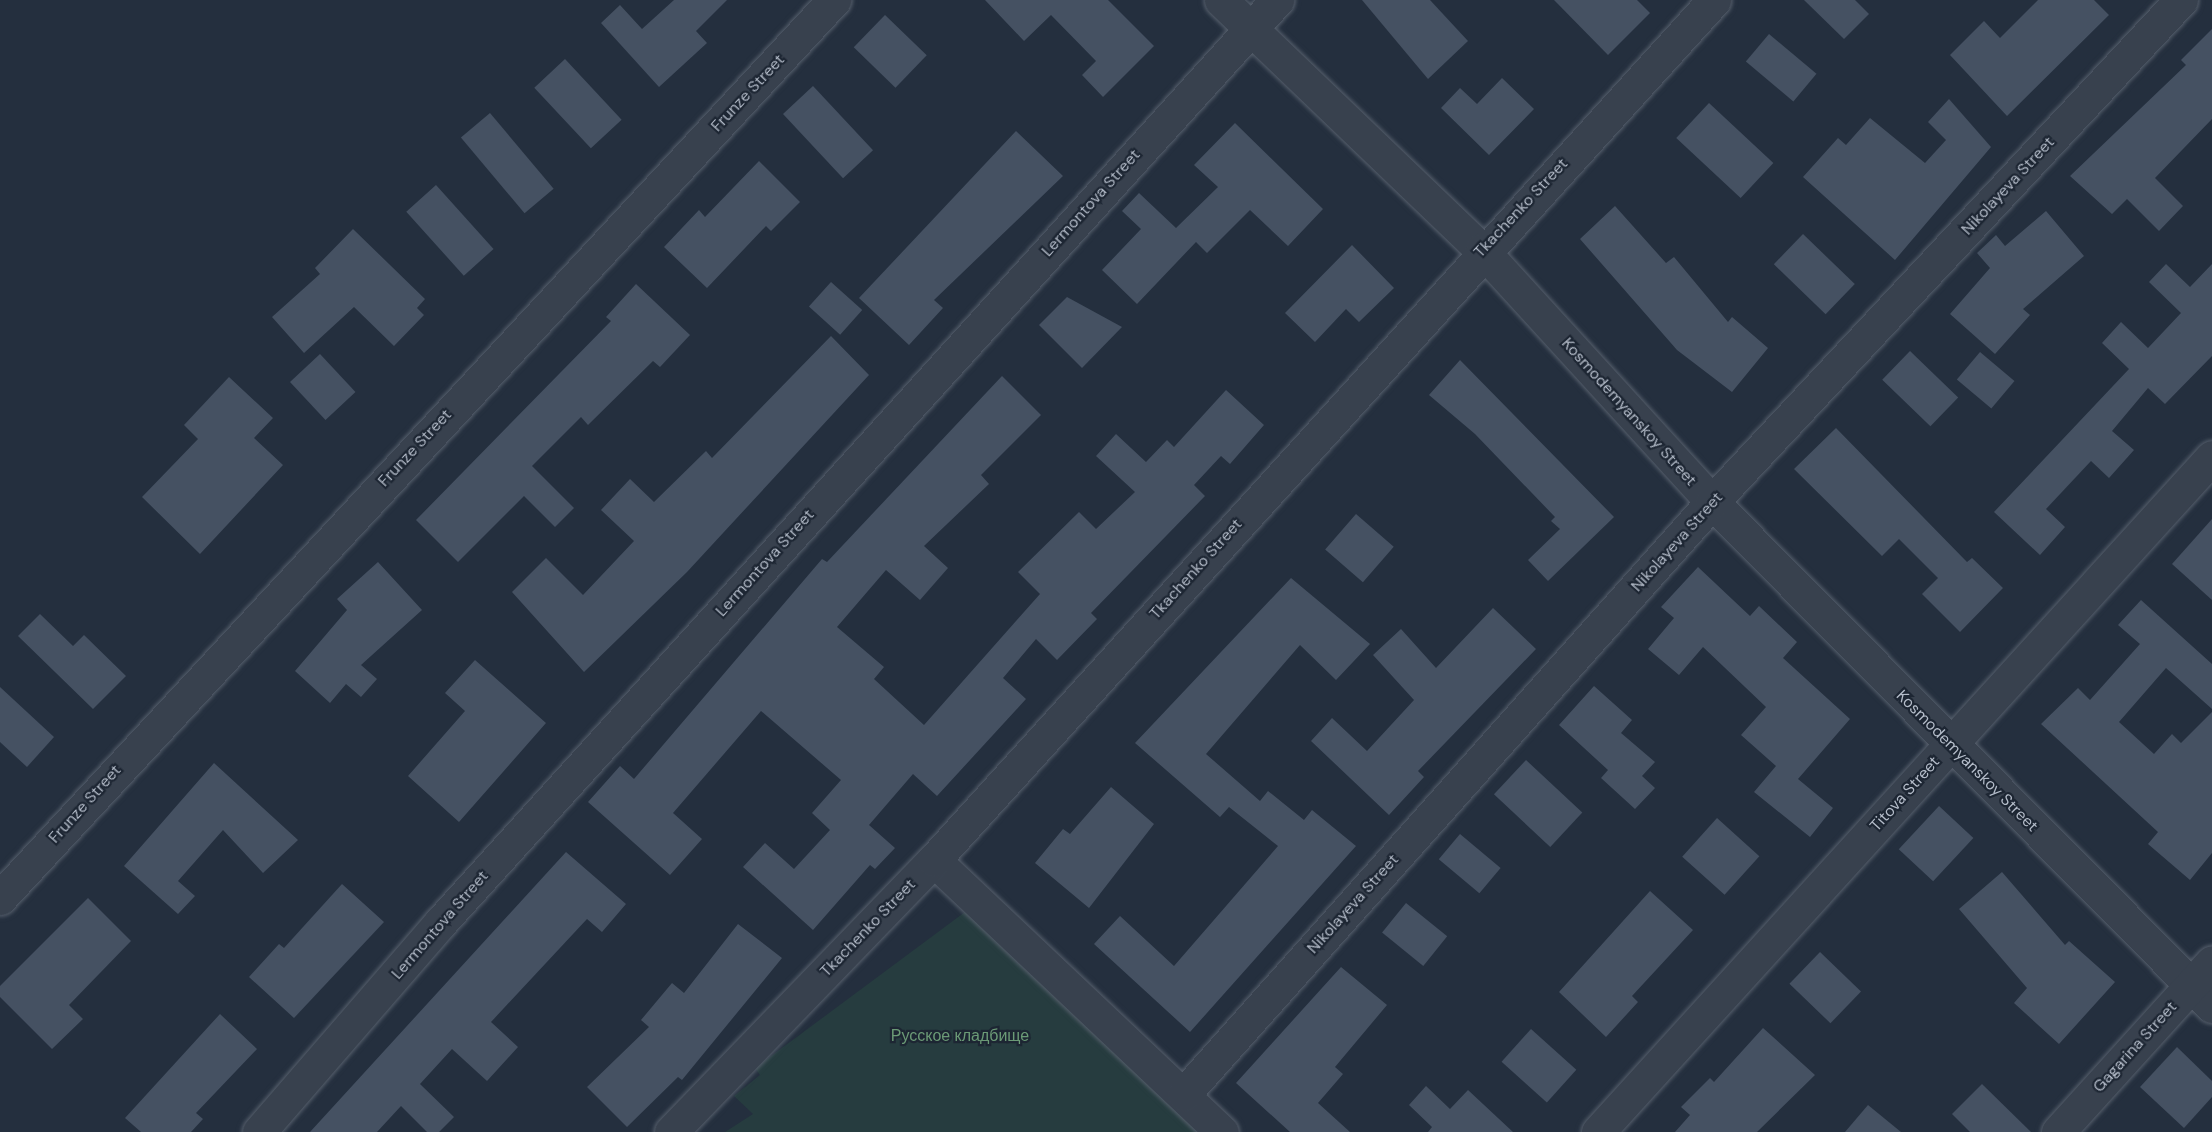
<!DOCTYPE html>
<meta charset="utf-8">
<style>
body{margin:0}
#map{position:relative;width:2212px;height:1132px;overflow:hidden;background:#242f3e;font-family:"DM Sans",sans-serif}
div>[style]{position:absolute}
.green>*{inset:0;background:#263c3f}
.building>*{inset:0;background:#455162;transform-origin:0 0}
.roads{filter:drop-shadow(0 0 2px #565f6c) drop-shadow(0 0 2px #565f6c)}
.street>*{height:33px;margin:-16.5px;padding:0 16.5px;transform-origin:16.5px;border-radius:16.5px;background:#38414e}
span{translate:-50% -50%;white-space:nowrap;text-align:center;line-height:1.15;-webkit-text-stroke:4.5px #1d2633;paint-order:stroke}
.street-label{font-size:16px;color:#b4bcc9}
.park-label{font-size:16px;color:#6b9a76}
</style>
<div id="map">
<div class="green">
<i style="clip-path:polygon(969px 909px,1200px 1132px,725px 1132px,753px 1114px,734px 1096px,760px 1075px,755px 1068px)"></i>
</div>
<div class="building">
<i style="clip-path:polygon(674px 0,727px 0,696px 31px,707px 43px,659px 87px,601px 23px,620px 5px,642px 29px)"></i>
<i style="clip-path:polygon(985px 0,1108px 0,1154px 46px,1103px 97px,1082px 75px,1096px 61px,1051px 15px,1024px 41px)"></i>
<i style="clip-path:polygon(1362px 0,1430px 0,1468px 41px,1428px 79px)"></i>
<i style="clip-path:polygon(1554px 0,1637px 0,1650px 13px,1608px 55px)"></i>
<i style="clip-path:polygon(1804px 0,1855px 0,1869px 14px,1844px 39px)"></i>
<i style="clip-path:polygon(2038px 0,2094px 0,2109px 15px,2007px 116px,1950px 55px,1984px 21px,2000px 38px)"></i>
<i style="left:885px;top:15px;width:58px;height:45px;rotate:44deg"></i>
<i style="clip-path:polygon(2212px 29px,2212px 119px,2155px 178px,2183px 206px,2159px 231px,2127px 199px,2112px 214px,2070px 176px,2186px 65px,2181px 60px)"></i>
<i style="left:1769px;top:34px;width:62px;height:36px;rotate:40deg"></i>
<i style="left:565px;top:59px;width:83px;height:42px;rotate:47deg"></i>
<i style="clip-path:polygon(1502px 78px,1534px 109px,1489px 155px,1441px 108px,1460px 88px,1477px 104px)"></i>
<i style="left:813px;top:86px;width:88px;height:41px;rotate:47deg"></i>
<i style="clip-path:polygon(1949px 99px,1991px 147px,1895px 260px,1803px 177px,1838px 138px,1846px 145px,1870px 118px,1925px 163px,1946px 140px,1928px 122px)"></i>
<i style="left:1709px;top:103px;width:88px;height:48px;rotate:43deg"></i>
<i style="left:490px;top:113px;width:99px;height:38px;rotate:50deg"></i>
<i style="clip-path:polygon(1235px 123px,1323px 209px,1288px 246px,1250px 210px,1207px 253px,1196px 242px,1137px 304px,1102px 270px,1141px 229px,1122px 211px,1139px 193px,1176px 228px,1218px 187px,1194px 165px)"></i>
<i style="clip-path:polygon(1016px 131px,1063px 176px,934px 300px,943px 308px,909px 345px,859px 298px)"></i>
<i style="clip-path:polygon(759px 161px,800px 202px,771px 231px,766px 226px,707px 288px,664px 247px,699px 210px,705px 217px)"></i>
<i style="left:436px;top:185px;width:86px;height:40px;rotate:48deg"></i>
<i style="clip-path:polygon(1615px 206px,1666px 263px,1674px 257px,1728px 322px,1732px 317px,1768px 348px,1732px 392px,1677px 350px,1580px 239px)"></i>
<i style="clip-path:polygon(2046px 211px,2084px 256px,2023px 309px,2030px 315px,1995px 354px,1950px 314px,1990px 268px,1977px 253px,1996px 235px,2005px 246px)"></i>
<i style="clip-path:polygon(353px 229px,425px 299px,417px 308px,424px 315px,394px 346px,354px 307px,304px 353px,272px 317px,320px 274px,315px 268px)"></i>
<i style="left:1803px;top:234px;width:72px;height:42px;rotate:44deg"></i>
<i style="clip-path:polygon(1352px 245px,1394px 288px,1359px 322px,1346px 309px,1315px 342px,1285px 313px)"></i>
<i style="clip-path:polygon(2166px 264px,2190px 287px,2212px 264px,2212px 356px,2165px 404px,2148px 388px,2112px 431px,2134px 450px,2109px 478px,2091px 461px,2046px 509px,2065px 527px,2040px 555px,1994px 512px,2129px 369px,2102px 343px,2121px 322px,2148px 348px,2181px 313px,2149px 282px)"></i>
<i style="left:831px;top:282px;width:42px;height:33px;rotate:42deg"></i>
<i style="clip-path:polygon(636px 284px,690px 335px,660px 367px,653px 361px,588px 425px,581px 417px,532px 466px,574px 508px,555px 527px,524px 496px,458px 562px,416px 520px,611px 321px,606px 317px)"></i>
<i style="clip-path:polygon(1067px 297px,1122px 327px,1082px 368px,1039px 325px)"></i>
<i style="clip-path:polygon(831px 336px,869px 375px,687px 572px,584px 672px,512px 592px,546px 558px,583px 595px,634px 541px,601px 510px,630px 479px,654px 502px,706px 451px,712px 458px)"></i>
<i style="left:1910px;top:351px;width:67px;height:40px;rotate:44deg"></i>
<i style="left:1980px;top:352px;width:45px;height:36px;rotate:40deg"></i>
<i style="left:320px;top:354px;width:52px;height:41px;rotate:47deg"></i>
<i style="clip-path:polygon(1460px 360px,1614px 517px,1548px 581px,1528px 560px,1560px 529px,1551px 521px,1555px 517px,1475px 434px,1429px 395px)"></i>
<i style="clip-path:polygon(1002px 376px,1041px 415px,981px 475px,989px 484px,924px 546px,948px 568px,920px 600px,886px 570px,837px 627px,884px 667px,874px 679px,924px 725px,1040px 594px,1018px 572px,1079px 512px,1096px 529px,1135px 492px,1096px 456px,1116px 434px,1146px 462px,1167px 440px,1174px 447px,1226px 390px,1264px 425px,1230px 464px,1221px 456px,1194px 485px,1205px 496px,1091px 613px,1097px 619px,1057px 660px,1036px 639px,1003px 678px,1026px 699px,937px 796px,913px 774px,869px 825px,895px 848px,875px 869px,870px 865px,813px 930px,743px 867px,765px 843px,794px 869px,830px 830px,812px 813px,841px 780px,761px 711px,673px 813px,702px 839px,670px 875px,588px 802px,620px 766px,634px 779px,822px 559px,827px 562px)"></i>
<i style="clip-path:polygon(229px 377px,273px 418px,254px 438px,283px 465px,200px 554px,142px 497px,198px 439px,184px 425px)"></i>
<i style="clip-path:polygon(1836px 428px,1967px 562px,1972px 558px,2003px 588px,1960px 632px,1922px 594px,1938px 578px,1899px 539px,1882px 556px,1794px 469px)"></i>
<i style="left:1356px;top:514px;width:50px;height:47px;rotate:41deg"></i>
<i style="clip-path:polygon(2212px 519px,2212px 600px,2172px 564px)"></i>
<i style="clip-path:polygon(378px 562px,422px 610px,361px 665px,377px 679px,361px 697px,346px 684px,330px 703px,295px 671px,347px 610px,337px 599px)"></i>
<i style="clip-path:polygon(1698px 567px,1750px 616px,1759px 606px,1797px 642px,1783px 658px,1850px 719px,1798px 779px,1833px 808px,1810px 837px,1754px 792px,1776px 766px,1741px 735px,1766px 707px,1703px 647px,1679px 675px,1648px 649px,1674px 618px,1661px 607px)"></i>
<i style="clip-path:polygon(1291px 578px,1370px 644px,1336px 680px,1300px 645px,1206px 754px,1260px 801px,1268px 791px,1304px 820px,1312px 810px,1356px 846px,1190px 1032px,1094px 944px,1120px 916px,1174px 966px,1278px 846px,1229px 807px,1220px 817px,1135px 743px)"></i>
<i style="clip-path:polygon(2141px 600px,2212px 664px,2212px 709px,2166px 668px,2119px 722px,2154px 754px,2172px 734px,2181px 743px,2212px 712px,2212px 853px,2190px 880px,2148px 844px,2158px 832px,2041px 724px,2078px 688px,2090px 700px,2140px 644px,2118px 625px)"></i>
<i style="clip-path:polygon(1493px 608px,1536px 649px,1418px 771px,1424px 777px,1389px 815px,1311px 741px,1332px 718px,1367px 751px,1414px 700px,1373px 655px,1401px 629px,1436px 668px)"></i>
<i style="clip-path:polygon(40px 614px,73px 646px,84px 635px,126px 676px,93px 709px,18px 636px)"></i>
<i style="clip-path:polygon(475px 660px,546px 723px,459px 822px,408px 776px,465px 711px,445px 693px)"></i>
<i style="clip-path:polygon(1594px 686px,1632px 720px,1621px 733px,1655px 762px,1642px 776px,1655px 788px,1635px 809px,1601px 778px,1608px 770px,1559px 725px)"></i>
<i style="clip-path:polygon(0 687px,54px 737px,27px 767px,0 742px)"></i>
<i style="left:1526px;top:760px;width:77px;height:47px;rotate:43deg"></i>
<i style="clip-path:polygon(214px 763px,298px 840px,263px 873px,223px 830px,178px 881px,195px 896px,178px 914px,124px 866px)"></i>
<i style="clip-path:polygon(1111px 787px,1154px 824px,1089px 908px,1035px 863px,1063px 829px,1070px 834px)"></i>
<i style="left:1939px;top:806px;width:47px;height:59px;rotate:43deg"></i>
<i style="left:1717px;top:818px;width:57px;height:52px;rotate:42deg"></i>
<i style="left:1460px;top:834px;width:53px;height:33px;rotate:40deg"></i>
<i style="clip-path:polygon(566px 852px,626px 904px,602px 932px,587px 919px,491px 1022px,518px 1047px,487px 1081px,452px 1049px,420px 1084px,454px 1117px,439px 1132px,427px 1132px,401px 1106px,377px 1132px,310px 1132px)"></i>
<i style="clip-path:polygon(2002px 872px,2065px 945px,2069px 941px,2115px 982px,2059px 1044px,2014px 1003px,2027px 988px,1959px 909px)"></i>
<i style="clip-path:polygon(342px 884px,384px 922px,294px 1018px,249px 977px,279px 944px,284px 948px)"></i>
<i style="clip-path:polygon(1650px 891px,1693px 930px,1632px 996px,1638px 1002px,1606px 1037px,1559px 992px)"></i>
<i style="clip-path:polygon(88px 898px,131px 941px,69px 1005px,83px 1019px,52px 1049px,0 997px,0 986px)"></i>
<i style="left:1406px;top:903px;width:53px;height:38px;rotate:39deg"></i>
<i style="clip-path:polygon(738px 924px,782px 958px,682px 1080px,678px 1077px,627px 1127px,587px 1087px,649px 1027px,641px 1020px,672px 983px,684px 993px)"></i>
<i style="left:1820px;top:952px;width:57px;height:44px;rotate:44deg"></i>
<i style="clip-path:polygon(1341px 967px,1387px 1005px,1335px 1067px,1343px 1074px,1318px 1103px,1350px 1132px,1290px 1132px,1236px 1083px)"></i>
<i style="clip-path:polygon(220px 1014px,257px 1049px,196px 1113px,203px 1119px,191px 1132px,141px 1132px,125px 1118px)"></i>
<i style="clip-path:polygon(1763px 1028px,1815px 1075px,1757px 1132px,1675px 1132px,1690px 1115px,1681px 1107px,1710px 1078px,1714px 1082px)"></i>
<i style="left:1531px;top:1029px;width:61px;height:44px;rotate:42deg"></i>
<i style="clip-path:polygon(2177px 1047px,2212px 1081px,2212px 1097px,2184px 1128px,2140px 1087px)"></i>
<i style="clip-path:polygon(1982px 1084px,2031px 1132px,1970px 1132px,1952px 1114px)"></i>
<i style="clip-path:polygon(1426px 1086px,1450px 1109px,1468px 1090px,1513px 1132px,1428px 1132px,1432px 1127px,1409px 1105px)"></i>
<i style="clip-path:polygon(1868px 1105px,1901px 1132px,1845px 1132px)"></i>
</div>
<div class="roads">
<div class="street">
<i style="left:1221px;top:0;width:361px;rotate:43.8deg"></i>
<i style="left:1482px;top:250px;width:341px;rotate:47.6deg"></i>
<i style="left:1712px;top:502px;width:710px;rotate:45.23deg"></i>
<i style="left:934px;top:860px;width:396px;rotate:43.4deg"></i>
<i style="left:0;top:898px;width:1226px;rotate:-47.12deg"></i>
<i style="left:1184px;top:1094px;width:793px;rotate:-48.27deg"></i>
<i style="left:1712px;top:502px;width:687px;rotate:-46.95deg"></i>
<i style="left:259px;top:1132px;width:278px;rotate:-49.1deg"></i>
<i style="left:441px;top:922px;width:1245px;rotate:-47.8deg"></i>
<i style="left:671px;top:1132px;width:378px;rotate:-46deg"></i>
<i style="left:934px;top:860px;width:1161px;rotate:-47.79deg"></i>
<i style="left:1598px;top:1132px;width:912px;rotate:-47.71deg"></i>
<i style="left:2058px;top:1132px;width:229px;rotate:-47.8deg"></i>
</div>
</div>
<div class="street-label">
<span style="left:748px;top:93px;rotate:-47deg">Frunze Street</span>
<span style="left:2008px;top:186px;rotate:-47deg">Nikolayeva Street</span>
<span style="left:1091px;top:203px;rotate:-48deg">Lermontova Street</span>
<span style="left:1521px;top:208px;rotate:-47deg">Tkachenko Street</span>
<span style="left:1629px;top:412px;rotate:48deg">Kosmodemyanskoy Street</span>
<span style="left:415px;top:448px;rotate:-47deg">Frunze Street</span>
<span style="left:1677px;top:542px;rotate:-48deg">Nikolayeva Street</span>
<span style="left:765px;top:563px;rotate:-48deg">Lermontova Street</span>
<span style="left:1196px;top:569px;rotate:-48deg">Tkachenko Street</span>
<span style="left:1967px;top:761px;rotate:45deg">Kosmodemyanskoy Street</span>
<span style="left:1905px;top:794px;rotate:-48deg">Titova Street</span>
<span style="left:85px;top:804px;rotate:-48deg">Frunze Street</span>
<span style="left:1353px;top:904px;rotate:-48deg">Nikolayeva Street</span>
<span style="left:440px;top:925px;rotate:-49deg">Lermontova Street</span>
<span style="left:868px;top:928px;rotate:-46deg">Tkachenko Street</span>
<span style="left:2135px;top:1047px;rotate:-48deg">Gagarina Street</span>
</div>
<div class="park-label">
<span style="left:960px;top:1036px">Русское кладбище</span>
</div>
</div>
